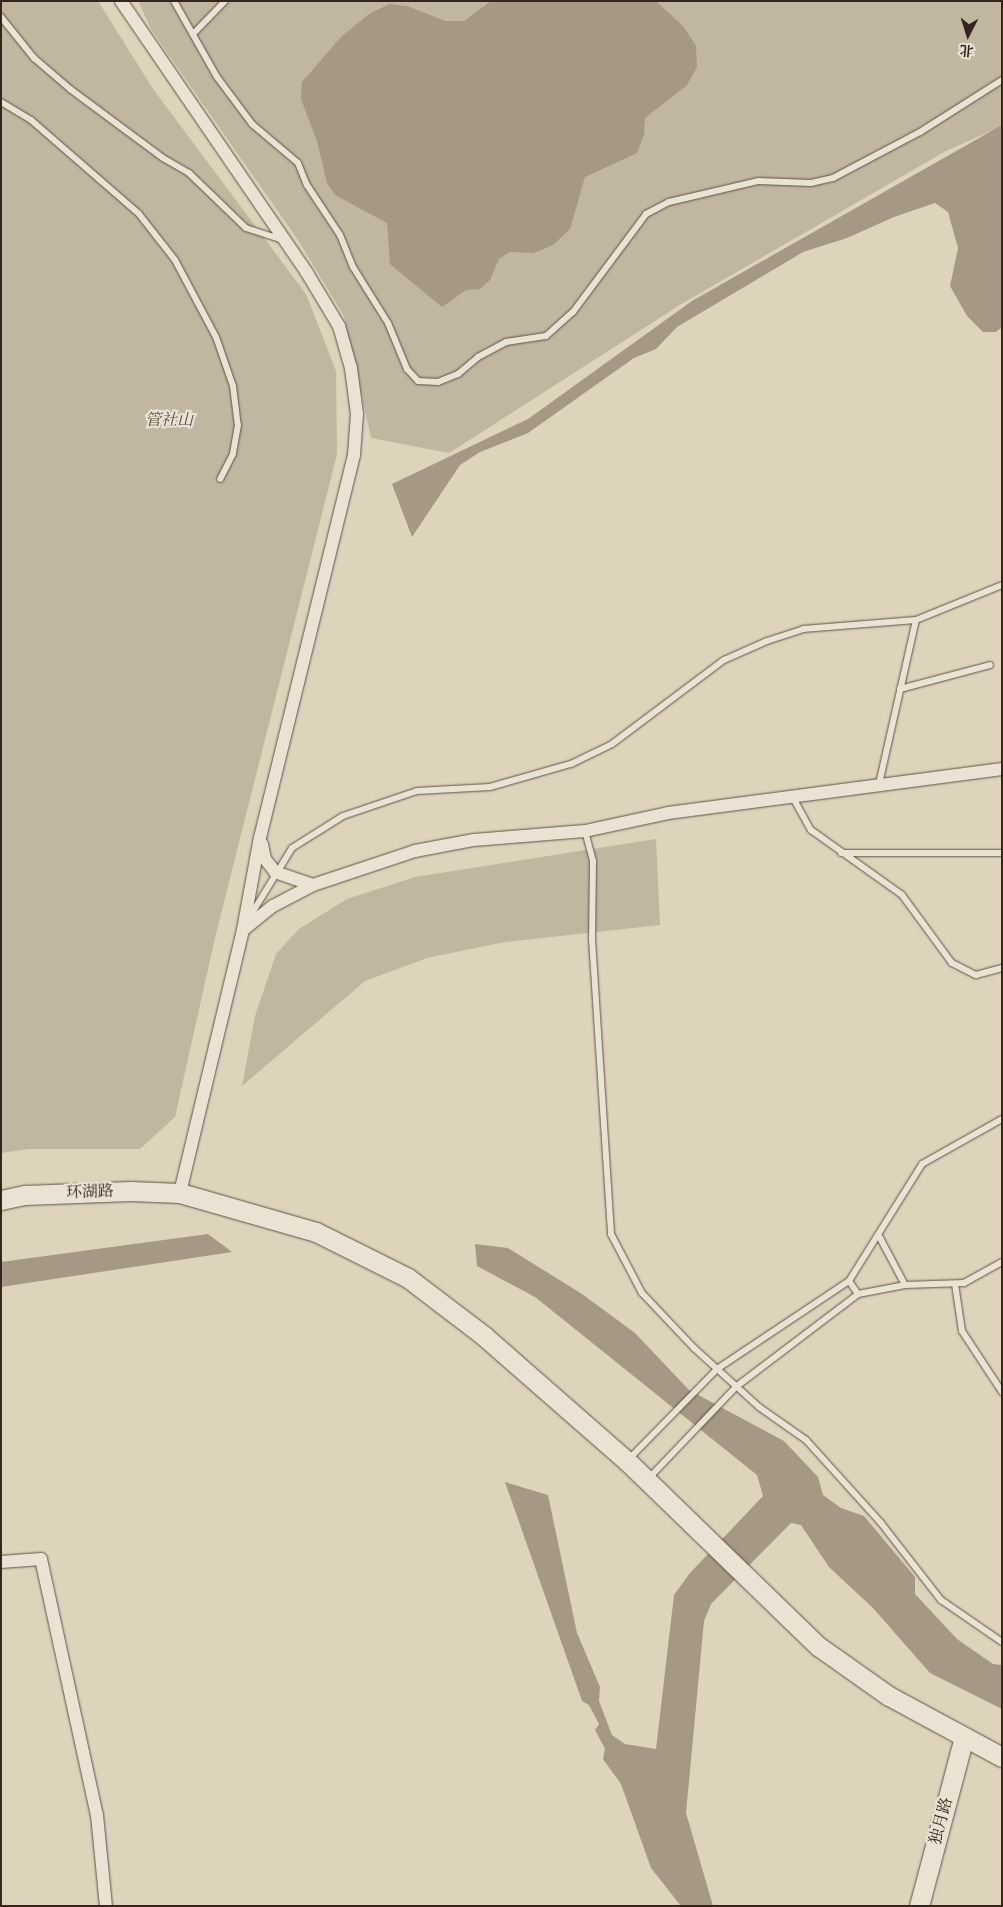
<!DOCTYPE html>
<meta charset="utf-8">
<style>
body{margin:0}
#map{position:relative;width:1003px;height:1907px;overflow:hidden;background:#ded4bb;font-family:Cardo,"Noto Serif SC",serif}
div>[style]{position:absolute}
.green>*{inset:0;background:#c1b6a0}
.water>*{inset:0;background:#a59885}
.roads{filter:drop-shadow(0 0 1px #605144) drop-shadow(0 0 1px #605144)}
.lane>*{height:6px;margin:-3px;padding:0 3px;transform-origin:3px;border-radius:3px;background:#eae3d3}
.street>*{height:12px;margin:-6px;padding:0 6px;transform-origin:6px;border-radius:6px;background:#eae3d3}
.secondary>*{height:19px;margin:-9.5px;padding:0 9.5px;transform-origin:9.5px;border-radius:9.5px;background:#eae3d3}
span{translate:-50% -50%;white-space:nowrap;text-align:center;line-height:1.15;-webkit-text-stroke:4.5px #eae3d3;paint-order:stroke}
.park-label{font-size:16px;color:#59493d;font-style:italic}
.street-label{font-size:16px;color:#36251c}
.frame{position:absolute;inset:0;border:2px solid #36251c;pointer-events:none}
.north{position:absolute;left:943px;top:10px;width:50px;height:50px;-webkit-text-stroke:4px #eae3d3;paint-order:stroke;rotate:185deg;font-size:14px;font-weight:700;line-height:20px;text-align:center;color:#36251c}
.north::after{content:'';display:block;margin:auto;width:18px;height:22px;background:#36251c;clip-path:polygon(50% 0,100% 100%,50% 72%,0 100%)}
</style>
<div id="map">
<div class="green">
<i style="clip-path:polygon(1px 1px,98px 1px,153px 89px,306px 294px,336px 371px,337px 454px,215px 938px,175px 1117px,140px 1149px,28px 1149px,1px 1153px)"></i>
<i style="clip-path:polygon(138px 1px,1002px 1px,1002px 126px,946px 151px,683px 303px,449px 453px,371px 438px,344px 316px,298px 240px,152px 31px)"></i>
<i style="clip-path:polygon(656px 839px,660px 925px,505px 942px,427px 958px,365px 981px,242px 1086px,255px 1016px,276px 954px,299px 929px,347px 899px,415px 877px)"></i>
</div>
<div class="water">
<i style="clip-path:polygon(491px 1px,656px 1px,684px 27px,696px 46px,697px 67px,687px 85px,645px 118px,644px 135px,637px 153px,585px 177px,570px 229px,553px 245px,534px 253px,510px 252px,499px 259px,490px 280px,480px 289px,466px 290px,442px 307px,390px 264px,387px 223px,335px 195px,327px 183px,317px 141px,301px 99px,302px 82px,341px 37px,369px 14px,389px 4px,407px 6px,445px 21px,464px 21px)"></i>
<i style="clip-path:polygon(1002px 125px,1002px 327px,996px 332px,983px 332px,967px 316px,950px 286px,958px 248px,948px 212px,935px 203px,894px 217px,847px 238px,803px 252px,677px 327px,656px 349px,634px 358px,528px 433px,480px 452px,460px 465px,412px 537px,392px 484px,528px 419px,692px 301px)"></i>
<i style="clip-path:polygon(208px 1234px,232px 1252px,1px 1287px,1px 1262px)"></i>
<i style="clip-path:polygon(475px 1244px,508px 1248px,582px 1294px,635px 1333px,689px 1390px,784px 1441px,818px 1477px,823px 1495px,841px 1508px,864px 1516px,915px 1577px,915px 1594px,957px 1639px,993px 1664px,1002px 1665px,1002px 1709px,930px 1673px,873px 1608px,829px 1567px,801px 1525px,791px 1523px,711px 1604px,704px 1621px,686px 1813px,713px 1906px,681px 1906px,651px 1868px,621px 1784px,603px 1759px,605px 1749px,595px 1730px,599px 1724px,589px 1705px,582px 1701px,505px 1482px,548px 1495px,577px 1633px,600px 1687px,599px 1701px,612px 1735px,625px 1744px,656px 1749px,674px 1595px,690px 1573px,763px 1496px,757px 1475px,535px 1297px,477px 1266px)"></i>
</div>
<div class="roads">
<div class="lane">
<i style="left:174px;top:1px;width:87px;rotate:60.5deg"></i>
<i style="left:217px;top:77px;width:59px;rotate:53.3deg"></i>
<i style="left:252px;top:124px;width:60px;rotate:40.3deg"></i>
<i style="left:298px;top:163px;width:24px;rotate:68deg"></i>
<i style="left:307px;top:185px;width:60px;rotate:56.6deg"></i>
<i style="left:340px;top:235px;width:35px;rotate:68deg"></i>
<i style="left:353px;top:267px;width:66px;rotate:58deg"></i>
<i style="left:388px;top:323px;width:50px;rotate:67.6deg"></i>
<i style="left:407px;top:369px;width:16px;rotate:47deg"></i>
<i style="left:418px;top:381px;width:20px;rotate:3deg"></i>
<i style="left:438px;top:382px;width:22px;rotate:-22deg"></i>
<i style="left:458px;top:374px;width:26px;rotate:-40deg"></i>
<i style="left:478px;top:357px;width:32px;rotate:-28deg"></i>
<i style="left:506px;top:342px;width:40px;rotate:-8.5deg"></i>
<i style="left:546px;top:336px;width:36px;rotate:-42deg"></i>
<i style="left:573px;top:312px;width:122px;rotate:-53.3deg"></i>
<i style="left:646px;top:214px;width:26px;rotate:-28deg"></i>
<i style="left:669px;top:202px;width:91px;rotate:-13.3deg"></i>
<i style="left:758px;top:181px;width:53px;rotate:2.2deg"></i>
<i style="left:811px;top:183px;width:23px;rotate:-13deg"></i>
<i style="left:833px;top:178px;width:98px;rotate:-27.9deg"></i>
<i style="left:920px;top:132px;width:97px;rotate:-32.4deg"></i>
<i style="left:1px;top:17px;width:53px;rotate:51.2deg"></i>
<i style="left:34px;top:58px;width:48px;rotate:40.7deg"></i>
<i style="left:70px;top:89px;width:116px;rotate:36.6deg"></i>
<i style="left:163px;top:158px;width:30px;rotate:30deg"></i>
<i style="left:189px;top:173px;width:79px;rotate:44deg"></i>
<i style="left:246px;top:228px;width:38px;rotate:18deg"></i>
<i style="left:193px;top:34px;width:46px;rotate:-45.9deg"></i>
<i style="left:1px;top:102px;width:35px;rotate:31deg"></i>
<i style="left:31px;top:120px;width:143px;rotate:41deg"></i>
<i style="left:139px;top:214px;width:58px;rotate:52deg"></i>
<i style="left:175px;top:260px;width:87px;rotate:62deg"></i>
<i style="left:216px;top:337px;width:52px;rotate:70.9deg"></i>
<i style="left:233px;top:386px;width:39px;rotate:83deg"></i>
<i style="left:238px;top:425px;width:29px;rotate:100deg"></i>
<i style="left:233px;top:454px;width:28px;rotate:117deg"></i>
<i style="left:900px;top:689px;width:93px;rotate:-14.9deg"></i>
<i style="left:879px;top:784px;width:168px;rotate:-77.3deg"></i>
<i style="left:792px;top:796px;width:39px;rotate:61deg"></i>
<i style="left:811px;top:830px;width:112px;rotate:35.5deg"></i>
<i style="left:902px;top:895px;width:84px;rotate:53.7deg"></i>
<i style="left:952px;top:963px;width:27px;rotate:27deg"></i>
<i style="left:976px;top:975px;width:27px;rotate:-15deg"></i>
<i style="left:585px;top:831px;width:31px;rotate:75deg"></i>
<i style="left:593px;top:861px;width:78px;rotate:90.7deg"></i>
<i style="left:592px;top:939px;width:296px;rotate:86.3deg"></i>
<i style="left:611px;top:1234px;width:67px;rotate:62.3deg"></i>
<i style="left:642px;top:1293px;width:76px;rotate:46.6deg"></i>
<i style="left:694px;top:1348px;width:88px;rotate:42.2deg"></i>
<i style="left:759px;top:1407px;width:57px;rotate:35.1deg"></i>
<i style="left:806px;top:1440px;width:112px;rotate:47.9deg"></i>
<i style="left:881px;top:1523px;width:98px;rotate:52.1deg"></i>
<i style="left:941px;top:1600px;width:74px;rotate:34.5deg"></i>
<i style="left:841px;top:853px;width:161px"></i>
<i style="left:249px;top:918px;width:82px;rotate:-58.4deg"></i>
<i style="left:292px;top:848px;width:60px;rotate:-32.1deg"></i>
<i style="left:343px;top:816px;width:78px;rotate:-18.7deg"></i>
<i style="left:417px;top:791px;width:73px;rotate:-3.1deg"></i>
<i style="left:490px;top:787px;width:84px;rotate:-15.9deg"></i>
<i style="left:571px;top:764px;width:46px;rotate:-26deg"></i>
<i style="left:612px;top:744px;width:140px;rotate:-36.9deg"></i>
<i style="left:724px;top:660px;width:47px;rotate:-23.8deg"></i>
<i style="left:767px;top:641px;width:38px;rotate:-18deg"></i>
<i style="left:803px;top:629px;width:113px;rotate:-4.6deg"></i>
<i style="left:916px;top:620px;width:93px;rotate:-22.1deg"></i>
<i style="left:879px;top:1236px;width:55px;rotate:62deg"></i>
<i style="left:849px;top:1281px;width:16px;rotate:55deg"></i>
<i style="left:955px;top:1284px;width:48px;rotate:81.5deg"></i>
<i style="left:962px;top:1331px;width:73px;rotate:56.7deg"></i>
<i style="left:628px;top:1460px;width:127px;rotate:-45.6deg"></i>
<i style="left:717px;top:1369px;width:159px;rotate:-33.7deg"></i>
<i style="left:849px;top:1281px;width:138px;rotate:-58deg"></i>
<i style="left:922px;top:1164px;width:92px;rotate:-29.4deg"></i>
<i style="left:648px;top:1479px;width:129px;rotate:-46.3deg"></i>
<i style="left:737px;top:1386px;width:152px;rotate:-37.2deg"></i>
<i style="left:858px;top:1294px;width:48px;rotate:-10.8deg"></i>
<i style="left:905px;top:1285px;width:59px;rotate:-1.9deg"></i>
<i style="left:964px;top:1283px;width:43px;rotate:-28.9deg"></i>
</div>
<div class="street">
<i style="left:121px;top:1px;width:330px;rotate:55.6deg"></i>
<i style="left:307px;top:273px;width:62px;rotate:58.9deg"></i>
<i style="left:339px;top:326px;width:44px;rotate:74.1deg"></i>
<i style="left:351px;top:368px;width:46px;rotate:82.6deg"></i>
<i style="left:357px;top:414px;width:41px;rotate:94.2deg"></i>
<i style="left:354px;top:455px;width:393px;rotate:103.8deg"></i>
<i style="left:260px;top:837px;width:95px;rotate:100.4deg"></i>
<i style="left:243px;top:930px;width:270px;rotate:103.5deg"></i>
<i style="left:262px;top:844px;width:15px;rotate:79deg"></i>
<i style="left:265px;top:859px;width:16px;rotate:52deg"></i>
<i style="left:275px;top:872px;width:40px;rotate:18.9deg"></i>
<i style="left:243px;top:930px;width:38px;rotate:-39deg"></i>
<i style="left:273px;top:906px;width:45px;rotate:-27.7deg"></i>
<i style="left:313px;top:885px;width:108px;rotate:-18.4deg"></i>
<i style="left:415px;top:851px;width:60px;rotate:-10.6deg"></i>
<i style="left:474px;top:840px;width:111px;rotate:-4.6deg"></i>
<i style="left:585px;top:831px;width:85px;rotate:-12.2deg"></i>
<i style="left:668px;top:813px;width:337px;rotate:-7.5deg"></i>
<i style="left:1px;top:1562px;width:40px;rotate:-4.3deg"></i>
<i style="left:41px;top:1559px;width:262px;rotate:77.7deg"></i>
<i style="left:97px;top:1815px;width:91px;rotate:84.4deg"></i>
</div>
<div class="secondary">
<i style="left:1px;top:1200px;width:25px;rotate:-12deg"></i>
<i style="left:25px;top:1195px;width:105px;rotate:-2.2deg"></i>
<i style="left:130px;top:1191px;width:50px;rotate:2.3deg"></i>
<i style="left:180px;top:1193px;width:141px;rotate:16deg"></i>
<i style="left:316px;top:1232px;width:103px;rotate:26.6deg"></i>
<i style="left:408px;top:1278px;width:96px;rotate:37.3deg"></i>
<i style="left:484px;top:1336px;width:190px;rotate:41.2deg"></i>
<i style="left:627px;top:1461px;width:266px;rotate:44.1deg"></i>
<i style="left:818px;top:1646px;width:87px;rotate:35.2deg"></i>
<i style="left:889px;top:1696px;width:128px;rotate:28.4deg"></i>
<i style="left:919px;top:1906px;width:175px;rotate:-75.1deg"></i>
</div>
</div>
<div class="park-label">
<span style="left:169px;top:420px">管社山</span>
</div>
<div class="street-label">
<span style="left:90px;top:1192px;rotate:-2deg">环湖路</span>
<span style="left:941px;top:1821px;rotate:-75deg">独月路</span>
</div>
<div class="frame"></div>
<div class="north">北</div>
</div>
